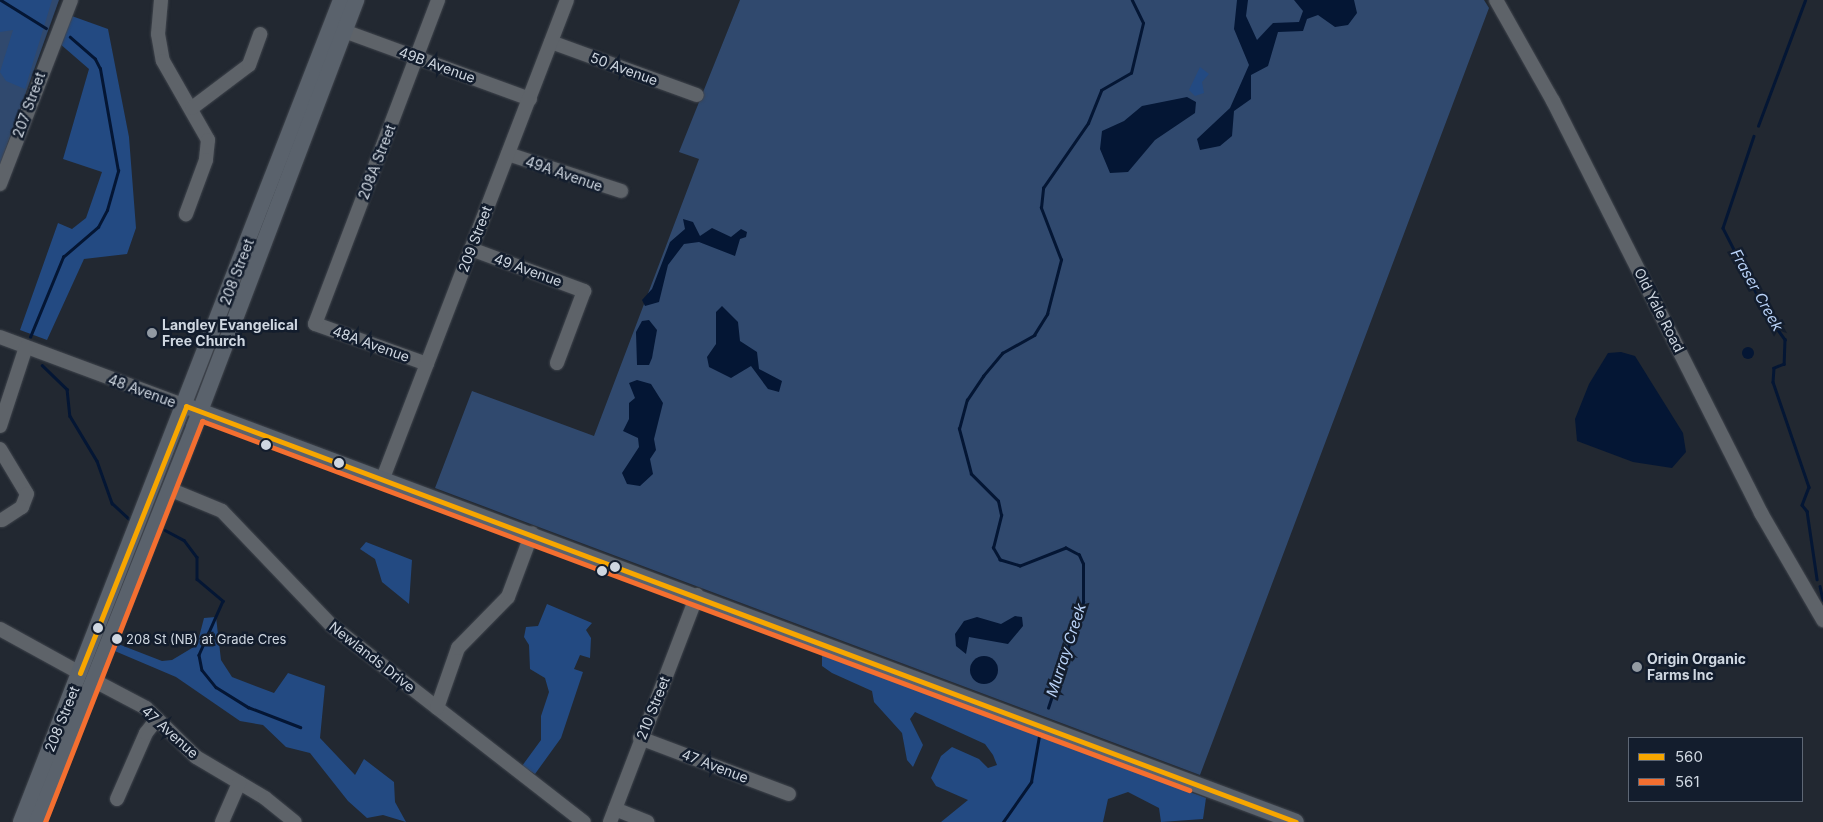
<!DOCTYPE html>
<style>
body{margin:0}
#map{position:relative;width:1823px;height:822px;overflow:hidden;background:#222831;font-family:Inter,sans-serif}
div>[style]{position:absolute}
.green>*{inset:0;background:#30496e}
.forest>*{inset:0;background:#234a82}
.water>*{inset:0;background:#041634}
.round{border-radius:50%}
.stream>*{height:2.5px;margin:-1.25px;padding:0 1.25px;transform-origin:1.25px;border-radius:1.25px;background:#041634}
.roads{filter:drop-shadow(0 0 1px #3f444c) drop-shadow(0 0 1px #3f444c)}
.minor>*{height:14px;margin:-7px;padding:0 7px;transform-origin:7px;border-radius:7px;background:#5e6369}
.major>*{height:16px;margin:-8px;padding:0 8px;transform-origin:8px;border-radius:8px;background:#5a626c}
.bus-1>*{height:5px;margin:-2.5px;padding:0 2.5px;transform-origin:2.5px;border-radius:2.5px;background:#f7a600}
.bus-2>*{height:5px;margin:-2.5px;padding:0 2.5px;transform-origin:2.5px;border-radius:2.5px;background:#f46f30}
.dots>*{width:14px;height:14px;translate:-50% -50%;box-sizing:border-box;border:2px solid #131d2d;border-radius:50%}
span{translate:-50% -50%;white-space:nowrap;text-align:center;line-height:1.15;-webkit-text-stroke:5px #131d2d;paint-order:stroke}
.bus-label{font-size:13px;color:#cfd7e1}
.left{translate:0 -50%;text-align:left}
.street-label{font-size:14px;color:#cfd7e1}
.poi-label{font-size:14px;color:#cfd7e1;font-weight:700}
.water-label{font-size:15px;color:#b9d2f7;font-style:italic}
.legend{position:absolute;left:1628px;top:737px;width:175px;height:65px;box-sizing:border-box;background:#131d2d;border:1px solid #5e6775;margin:0;padding:6px 9px;list-style:none;font-size:15px;color:#cfd7e1}
.legend li{display:flex;align-items:center;gap:10px;height:25px}
.legend b{width:25px;border:1px solid #5e6775}
</style>
<div id="map">
<div class="green">
<i style="clip-path:polygon(0 0,59px 0,0 165px)"></i>
<i style="clip-path:polygon(740px 0,1484px 0,1489px 8px,1200px 775px,435px 488px,472px 391px,594px 436px,699px 159px,679px 152px)"></i>
</div>
<div class="forest">
<i style="clip-path:polygon(0 0,52px 0,25px 89px,6px 81px,0 72px,13px 30px,0 32px)"></i>
<i style="clip-path:polygon(69px 15px,108px 29px,129px 137px,136px 228px,127px 254px,84px 259px,47px 340px,20px 330px,58px 223px,72px 229px,86px 218px,102px 172px,63px 159px,89px 69px,59px 43px)"></i>
<i style="clip-path:polygon(1200px 67px,1209px 74px,1202px 82px,1204px 93px,1195px 96px,1189px 90px)"></i>
<i style="clip-path:polygon(366px 542px,412px 560px,409px 604px,382px 582px,375px 559px,360px 549px)"></i>
<i style="clip-path:polygon(547px 604px,592px 623px,586px 630px,591px 638px,590px 658px,580px 655px,574px 669px,583px 672px,561px 738px,535px 774px,522px 766px,541px 740px,541px 716px,549px 692px,545px 678px,530px 669px,529px 645px,524px 637px,526px 627px,538px 626px)"></i>
<i style="clip-path:polygon(216px 617px,221px 660px,232px 677px,274px 693px,288px 673px,325px 686px,320px 738px,355px 775px,364px 759px,394px 782px,395px 802px,406px 822px,383px 815px,367px 818px,348px 801px,310px 753px,286px 747px,263px 725px,240px 721px,176px 677px,110px 649px,113px 642px,162px 661px,172px 660px,197px 645px,204px 618px)"></i>
<i style="clip-path:polygon(822px 655px,1206px 798px,1203px 819px,1161px 822px,1159px 808px,1128px 792px,1108px 799px,1103px 822px,941px 822px,968px 800px,936px 786px,931px 778px,941px 756px,952px 747px,979px 759px,988px 768px,997px 765px,993px 755px,985px 744px,915px 712px,910px 719px,923px 745px,913px 767px,907px 760px,902px 733px,874px 702px,872px 691px,832px 673px,822px 666px)"></i>
</div>
<div class="water">
<i style="clip-path:polygon(1237px 0,1248px 0,1246px 16px,1257px 40px,1273px 23px,1299px 22px,1303px 11px,1294px 0,1354px 0,1357px 13px,1348px 25px,1335px 27px,1318px 15px,1307px 19px,1303px 31px,1278px 32px,1268px 66px,1251px 75px,1251px 99px,1234px 111px,1232px 136px,1220px 146px,1200px 150px,1197px 139px,1230px 108px,1249px 65px,1234px 29px)"></i>
<i style="clip-path:polygon(1187px 97px,1196px 102px,1195px 113px,1155px 140px,1128px 172px,1110px 173px,1100px 149px,1102px 131px,1124px 121px,1142px 106px)"></i>
<i style="clip-path:polygon(683px 219px,693px 222px,700px 236px,712px 228px,731px 237px,741px 229px,747px 232px,746px 237px,740px 239px,735px 256px,699px 242px,684px 244px,668px 265px,659px 302px,645px 306px,642px 300px,652px 289px,670px 242px,685px 229px)"></i>
<i style="clip-path:polygon(722px 306px,738px 322px,740px 341px,757px 352px,759px 369px,782px 381px,779px 392px,768px 389px,751px 366px,731px 378px,709px 367px,707px 357px,716px 344px,716px 312px)"></i>
<i style="clip-path:polygon(649px 320px,657px 330px,652px 358px,649px 365px,637px 365px,636px 332px,642px 321px)"></i>
<i class="round" style="left:1742px;top:347px;width:12px;height:12px"></i>
<i style="clip-path:polygon(1621px 352px,1635px 356px,1683px 433px,1686px 452px,1672px 468px,1633px 462px,1577px 441px,1575px 419px,1589px 384px,1608px 353px)"></i>
<i style="clip-path:polygon(637px 380px,651px 384px,663px 403px,654px 439px,656px 450px,650px 459px,653px 474px,640px 486px,627px 484px,622px 473px,639px 447px,638px 438px,623px 431px,629px 419px,629px 403px,635px 398px,629px 383px)"></i>
<i style="clip-path:polygon(1015px 616px,1022px 617px,1023px 626px,1008px 644px,969px 637px,966px 654px,956px 646px,955px 634px,964px 621px,977px 617px,1001px 624px)"></i>
<i class="round" style="left:970px;top:656px;width:28px;height:28px"></i>
</div>
<div class="stream">
<i style="left:1px;top:0;width:53px;rotate:31.9deg"></i>
<i style="left:1758px;top:126px;width:134px;rotate:-69.5deg"></i>
<i style="left:1754px;top:136px;width:97px;rotate:108.6deg"></i>
<i style="left:1723px;top:228px;width:99px;rotate:62.9deg"></i>
<i style="left:1768px;top:316px;width:29px;rotate:54deg"></i>
<i style="left:1785px;top:339px;width:25px;rotate:92deg"></i>
<i style="left:1784px;top:364px;width:11px;rotate:158deg"></i>
<i style="left:1774px;top:368px;width:14px;rotate:94deg"></i>
<i style="left:1773px;top:382px;width:111px;rotate:71.1deg"></i>
<i style="left:1809px;top:487px;width:19px;rotate:111deg"></i>
<i style="left:1802px;top:505px;width:8px;rotate:50deg"></i>
<i style="left:1807px;top:511px;width:69px;rotate:81.6deg"></i>
<i style="left:30px;top:337px;width:87px;rotate:-67.6deg"></i>
<i style="left:63px;top:257px;width:46px;rotate:-40.6deg"></i>
<i style="left:98px;top:227px;width:19px;rotate:-62deg"></i>
<i style="left:107px;top:210px;width:41px;rotate:-74.2deg"></i>
<i style="left:118px;top:171px;width:104px;rotate:-100deg"></i>
<i style="left:100px;top:69px;width:11px;rotate:-117deg"></i>
<i style="left:95px;top:59px;width:33px;rotate:-139deg"></i>
<i style="left:42px;top:365px;width:35px;rotate:44deg"></i>
<i style="left:67px;top:389px;width:27px;rotate:84deg"></i>
<i style="left:70px;top:416px;width:52px;rotate:59deg"></i>
<i style="left:97px;top:461px;width:45px;rotate:70.3deg"></i>
<i style="left:112px;top:503px;width:23px;rotate:43deg"></i>
<i style="left:165px;top:530px;width:21px;rotate:28deg"></i>
<i style="left:184px;top:540px;width:21px;rotate:53deg"></i>
<i style="left:197px;top:557px;width:22px;rotate:90deg"></i>
<i style="left:197px;top:579px;width:34px;rotate:40deg"></i>
<i style="left:223px;top:601px;width:59px;rotate:114deg"></i>
<i style="left:199px;top:655px;width:15px;rotate:79deg"></i>
<i style="left:202px;top:670px;width:22px;rotate:51deg"></i>
<i style="left:216px;top:687px;width:38px;rotate:32deg"></i>
<i style="left:248px;top:707px;width:56px;rotate:21deg"></i>
<i style="left:1820px;top:586px;width:14px;rotate:78deg"></i>
<i style="left:1048px;top:708px;width:112px;rotate:-71.7deg"></i>
<i style="left:1083px;top:602px;width:38px;rotate:-90deg"></i>
<i style="left:1083px;top:564px;width:10px;rotate:-114deg"></i>
<i style="left:1079px;top:555px;width:15px;rotate:-152deg"></i>
<i style="left:1066px;top:548px;width:49px;rotate:158.6deg"></i>
<i style="left:1020px;top:566px;width:21px;rotate:-163deg"></i>
<i style="left:1000px;top:560px;width:14px;rotate:-120deg"></i>
<i style="left:993px;top:548px;width:34px;rotate:-76deg"></i>
<i style="left:1001px;top:515px;width:14px;rotate:-102deg"></i>
<i style="left:998px;top:501px;width:38px;rotate:-135deg"></i>
<i style="left:971px;top:474px;width:47px;rotate:-104.9deg"></i>
<i style="left:959px;top:429px;width:30px;rotate:-75deg"></i>
<i style="left:967px;top:400px;width:29px;rotate:-56deg"></i>
<i style="left:983px;top:376px;width:30px;rotate:-50deg"></i>
<i style="left:1002px;top:353px;width:37px;rotate:-29deg"></i>
<i style="left:1034px;top:335px;width:25px;rotate:-58deg"></i>
<i style="left:1047px;top:314px;width:56px;rotate:-75.5deg"></i>
<i style="left:1061px;top:260px;width:56px;rotate:-111deg"></i>
<i style="left:1041px;top:208px;width:20px;rotate:-84deg"></i>
<i style="left:1043px;top:188px;width:79px;rotate:-55.3deg"></i>
<i style="left:1088px;top:123px;width:35px;rotate:-68deg"></i>
<i style="left:1101px;top:90px;width:34px;rotate:-30deg"></i>
<i style="left:1131px;top:73px;width:51px;rotate:-76.5deg"></i>
<i style="left:1143px;top:23px;width:25px;rotate:-116deg"></i>
<i style="left:1003px;top:822px;width:49px;rotate:-55deg"></i>
<i style="left:1031px;top:782px;width:47px;rotate:-80.1deg"></i>
</div>
<div class="roads">
<div class="minor">
<i style="left:161px;top:0;width:34px;rotate:95deg"></i>
<i style="left:158px;top:34px;width:27px;rotate:80deg"></i>
<i style="left:163px;top:61px;width:91px;rotate:60.3deg"></i>
<i style="left:208px;top:140px;width:20px;rotate:96deg"></i>
<i style="left:206px;top:160px;width:58px;rotate:110.3deg"></i>
<i style="left:1496px;top:0;width:116px;rotate:60.6deg"></i>
<i style="left:1553px;top:101px;width:462px;rotate:63.2deg"></i>
<i style="left:1761px;top:513px;width:124px;rotate:59.9deg"></i>
<i style="left:344px;top:31px;width:198px;rotate:20.1deg"></i>
<i style="left:551px;top:42px;width:155px;rotate:20deg"></i>
<i style="left:192px;top:108px;width:71px;rotate:-37deg"></i>
<i style="left:249px;top:65px;width:33px;rotate:-70deg"></i>
<i style="left:508px;top:154px;width:119px;rotate:18.1deg"></i>
<i style="left:0;top:184px;width:197px;rotate:-68.9deg"></i>
<i style="left:471px;top:249px;width:121px;rotate:20.4deg"></i>
<i style="left:584px;top:291px;width:77px;rotate:110.6deg"></i>
<i style="left:0;top:337px;width:198px;rotate:20.4deg"></i>
<i style="left:427px;top:364px;width:119px;rotate:-160.3deg"></i>
<i style="left:315px;top:324px;width:347px;rotate:-69.2deg"></i>
<i style="left:0;top:426px;width:83px;rotate:-71.8deg"></i>
<i style="left:0;top:449px;width:52px;rotate:59deg"></i>
<i style="left:27px;top:494px;width:14px;rotate:111deg"></i>
<i style="left:22px;top:507px;width:24px;rotate:147deg"></i>
<i style="left:383px;top:478px;width:512px;rotate:-68.95deg"></i>
<i style="left:169px;top:489px;width:57px;rotate:22.5deg"></i>
<i style="left:222px;top:511px;width:159px;rotate:46.3deg"></i>
<i style="left:332px;top:626px;width:319px;rotate:37.9deg"></i>
<i style="left:0;top:629px;width:91px;rotate:28.8deg"></i>
<i style="left:93px;top:680px;width:60px;rotate:27.8deg"></i>
<i style="left:146px;top:708px;width:70px;rotate:44.4deg"></i>
<i style="left:196px;top:757px;width:80px;rotate:30.7deg"></i>
<i style="left:265px;top:798px;width:38px;rotate:39deg"></i>
<i style="left:437px;top:708px;width:64px;rotate:-70.7deg"></i>
<i style="left:458px;top:648px;width:71px;rotate:-45.6deg"></i>
<i style="left:508px;top:597px;width:68px;rotate:-69.4deg"></i>
<i style="left:640px;top:738px;width:159px;rotate:20.6deg"></i>
<i style="left:117px;top:799px;width:72px;rotate:-66.3deg"></i>
<i style="left:146px;top:733px;width:18px;rotate:-52deg"></i>
<i style="left:615px;top:809px;width:35px;rotate:22deg"></i>
<i style="left:222px;top:822px;width:43px;rotate:-66.4deg"></i>
<i style="left:610px;top:822px;width:243px;rotate:-69deg"></i>
</div>
<div class="major">
<i style="left:186px;top:406px;width:1185px;rotate:20.54deg"></i>
<i style="left:21px;top:822px;width:882px;rotate:-68.73deg"></i>
<i style="left:37px;top:822px;width:425px;rotate:-68.3deg"></i>
<i style="left:194px;top:427px;width:457px;rotate:-69.2deg"></i>
</div>
</div>
<div class="bus-1">
<i style="left:80px;top:673px;width:287px;rotate:-68.3deg"></i>
<i style="left:186px;top:406px;width:1185px;rotate:20.54deg"></i>
</div>
<div class="bus-2">
<i style="left:45px;top:822px;width:431px;rotate:-68.6deg"></i>
<i style="left:202px;top:421px;width:1054px;rotate:20.5deg"></i>
</div>
<div class="dots">
<i style="left:152px;top:333px;background:#929aa3"></i>
<i style="left:266px;top:445px;background:#cfd7e1"></i>
<i style="left:339px;top:463px;background:#cfd7e1"></i>
<i style="left:615px;top:567px;background:#cfd7e1"></i>
<i style="left:602px;top:571px;background:#cfd7e1"></i>
<i style="left:98px;top:628px;background:#cfd7e1"></i>
<i style="left:117px;top:639px;background:#cfd7e1"></i>
<i style="left:1637px;top:667px;background:#929aa3"></i>
</div>
<div class="bus-label">
<span class="left" style="left:126px;top:639px">208 St (NB) at Grade Cres</span>
</div>
<div class="street-label">
<span style="left:437px;top:65px;rotate:20deg">49B Avenue</span>
<span style="left:624px;top:69px;rotate:20deg">50 Avenue</span>
<span style="left:29px;top:105px;rotate:-70deg">207 Street</span>
<span style="left:377px;top:162px;rotate:-69deg">208A Street</span>
<span style="left:564px;top:174px;rotate:19deg">49A Avenue</span>
<span style="left:475px;top:239px;rotate:-69deg">209 Street</span>
<span style="left:528px;top:270px;rotate:20deg">49 Avenue</span>
<span style="left:237px;top:272px;rotate:-69deg">208 Street</span>
<span style="left:1659px;top:310px;rotate:63deg">Old Yale Road</span>
<span style="left:371px;top:344px;rotate:20deg">48A Avenue</span>
<span style="left:142px;top:391px;rotate:20deg">48 Avenue</span>
<span style="left:372px;top:657px;rotate:38deg">Newlands Drive</span>
<span style="left:653px;top:708px;rotate:-68deg">210 Street</span>
<span style="left:62px;top:719px;rotate:-68deg">208 Street</span>
<span style="left:170px;top:732px;rotate:42deg">47 Avenue</span>
<span style="left:715px;top:766px;rotate:21deg">47 Avenue</span>
</div>
<div class="poi-label">
<span class="left" style="left:162px;top:333px">Langley Evangelical<br>Free Church</span>
<span class="left" style="left:1647px;top:667px">Origin Organic<br>Farms Inc</span>
</div>
<div class="water-label">
<span style="left:1757px;top:290px;rotate:61deg">Fraser Creek</span>
<span style="left:1066px;top:650px;rotate:-72deg">Murray Creek</span>
</div>
<ul class="legend">
<li><b style="height:6px;background:#f7a600"></b>560</li>
<li><b style="height:6px;background:#f46f30"></b>561</li>
</ul>
</div>
